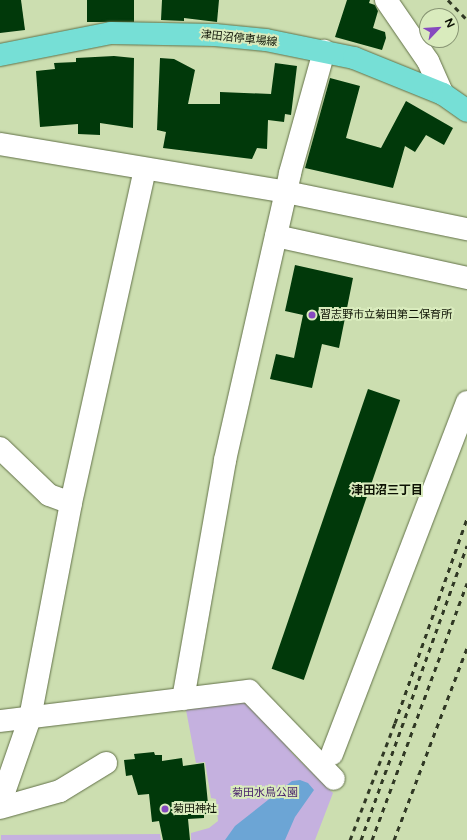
<!DOCTYPE html>
<meta charset="utf-8">
<style>
body{margin:0}
#map{position:relative;width:467px;height:840px;overflow:hidden;background:#ccdeb0;font-family:"Varela Round","Noto Sans JP",sans-serif}
div>[style]{position:absolute}
.green>*{inset:0;background:#c5b1df}
.water>*{inset:0;background:#6ca5d5}
.building>*{inset:0;background:#01390a;transform-origin:0 0}
.roads{filter:drop-shadow(0 0 1px #627148) drop-shadow(0 0 1px #627148)}
.minor>*{height:22px;margin:-11px;padding:0 11px;transform-origin:11px;border-radius:11px;background:#fff}
.major>*{height:22px;margin:-11px;padding:0 11px;transform-origin:11px;border-radius:11px;background:#76dfd6}
.rail>*{height:3px;margin-top:-1.5px;transform-origin:0;background:repeating-linear-gradient(90deg,#303824 0 5px,transparent 0 10px)}
.dots>*{width:11px;height:11px;translate:-50% -50%;box-sizing:border-box;border:2px solid #d9ebbd;border-radius:50%}
span{translate:-50% -50%;white-space:nowrap;text-align:center;line-height:1.15;-webkit-text-stroke:4px #d9ebbd;paint-order:stroke}
.street-label{font-size:11px;color:#0d1204}
.poi-label{font-size:11px;color:#0d1204}
.left{translate:0 -50%;text-align:left}
.park-label{font-size:11px;color:#4a246d}
.neighbourhood-label{font-size:12px;color:#0d1204;font-weight:700}
.north{position:absolute;left:419px;top:8px;width:40px;height:40px;box-sizing:border-box;background:#d9ebbd;border:1px solid #879473;border-radius:50%;rotate:65deg;font-size:11px;font-weight:700;line-height:16px;text-align:center;color:#0d1204}
.north::after{content:'';display:block;margin:auto;width:14px;height:18px;background:#8649bf;clip-path:polygon(50% 0,100% 100%,50% 72%,0 100%)}
</style>
<div id="map">
<div class="green">
<i style="clip-path:polygon(238px 702px,259px 706px,292px 753px,333px 793px,315px 840px,191px 840px,191px 833px,209px 828px,218px 821px,216px 799px,211px 798px,205px 762px,196px 763px,186px 710px)"></i>
<i style="clip-path:polygon(160px 834px,161px 840px,1px 840px,1px 835px)"></i>
</div>
<div class="water">
<i style="clip-path:polygon(300px 780px,308px 783px,314px 790px,295px 817px,285px 840px,225px 840px,235px 826px,292px 781px)"></i>
</div>
<div class="building">
<i style="clip-path:polygon(0 0,21px 0,25px 30px,0 33px)"></i>
<i style="left:87px;top:0;width:47px;height:22px"></i>
<i style="clip-path:polygon(162px 0,219px 0,217px 22px,184px 18px,184px 21px,161px 20px)"></i>
<i style="clip-path:polygon(347px 0,370px 0,369px 3px,375px 5px,378px 11px,373px 28px,385px 32px,386px 38px,382px 50px,335px 37px)"></i>
<i style="clip-path:polygon(114px 56px,134px 58px,133px 128px,100px 123px,100px 135px,78px 134px,78px 124px,40px 127px,36px 71px,55px 69px,54px 63px,76px 62px,76px 58px)"></i>
<i style="clip-path:polygon(160px 58px,174px 59px,195px 70px,188px 104px,220px 104px,220px 92px,271px 94px,275px 63px,297px 66px,291px 115px,285px 114px,284px 122px,268px 120px,267px 149px,257px 148px,252px 159px,163px 148px,166px 132px,157px 130px)"></i>
<i style="clip-path:polygon(330px 78px,360px 86px,346px 138px,381px 148px,406px 101px,453px 128px,444px 145px,426px 135px,415px 152px,405px 146px,393px 188px,305px 168px)"></i>
<i style="clip-path:polygon(295px 265px,353px 278px,339px 348px,322px 344px,312px 388px,270px 379px,276px 354px,294px 358px,303px 315px,285px 311px)"></i>
<i style="left:368px;top:389px;width:34px;height:296px;rotate:19deg"></i>
<i style="clip-path:polygon(154px 752px,155px 755px,162px 755px,162px 761px,182px 758px,183px 766px,204px 763px,209px 814px,204px 814px,204px 818px,188px 819px,190px 840px,163px 840px,159px 821px,152px 822px,149px 794px,138px 795px,132px 775px,126px 776px,124px 760px,135px 759px,134px 754px)"></i>
</div>
<div class="roads">
<div class="minor">
<i style="left:386px;top:0;width:74px;rotate:55.5deg"></i>
<i style="left:428px;top:61px;width:36px;rotate:66deg"></i>
<i style="left:0;top:144px;width:290px;rotate:9.5deg"></i>
<i style="left:286px;top:192px;width:185px;rotate:11.6deg"></i>
<i style="left:276px;top:236px;width:196px;rotate:12.4deg"></i>
<i style="left:0;top:448px;width:68px;rotate:43.8deg"></i>
<i style="left:49px;top:495px;width:23px;rotate:20deg"></i>
<i style="left:183px;top:699px;width:243px;rotate:-80deg"></i>
<i style="left:225px;top:460px;width:294px;rotate:-77.2deg"></i>
<i style="left:290px;top:173px;width:127px;rotate:-74.4deg"></i>
<i style="left:0;top:721px;width:251px;rotate:-6.9deg"></i>
<i style="left:249px;top:691px;width:122px;rotate:46deg"></i>
<i style="left:332px;top:754px;width:377px;rotate:-69deg"></i>
<i style="left:0;top:804px;width:91px;rotate:-70.8deg"></i>
<i style="left:30px;top:718px;width:219px;rotate:-79.2deg"></i>
<i style="left:71px;top:503px;width:342px;rotate:-77.5deg"></i>
<i style="left:0;top:808px;width:62px;rotate:-15.8deg"></i>
<i style="left:60px;top:791px;width:54px;rotate:-31.3deg"></i>
</div>
<div class="major">
<i style="left:0;top:55px;width:113px;rotate:-11.2deg"></i>
<i style="left:111px;top:33px;width:104px;rotate:1.1deg"></i>
<i style="left:215px;top:35px;width:51px;rotate:5.6deg"></i>
<i style="left:266px;top:40px;width:90px;rotate:11.6deg"></i>
<i style="left:354px;top:58px;width:96px;rotate:22deg"></i>
<i style="left:443px;top:94px;width:29px;rotate:35deg"></i>
</div>
</div>
<div class="rail">
<i style="left:448px;top:0;width:28px;rotate:46deg"></i>
<i style="left:350px;top:840px;width:125px;rotate:-69deg"></i>
<i style="left:395px;top:723px;width:217px;rotate:-70.6deg"></i>
<i style="left:361px;top:840px;width:313px;rotate:-70.2deg"></i>
<i style="left:372px;top:840px;width:274px;rotate:-69.7deg"></i>
<i style="left:394px;top:840px;width:205px;rotate:-69.2deg"></i>
</div>
<div class="dots">
<i style="left:312px;top:315px;background:#8649bf"></i>
<i style="left:165px;top:809px;background:#8649bf"></i>
</div>
<div class="street-label">
<span style="left:239px;top:39px;rotate:6deg">津田沼停車場線</span>
</div>
<div class="poi-label">
<span class="left" style="left:320px;top:315px">習志野市立菊田第二保育所</span>
<span class="left" style="left:173px;top:809px">菊田神社</span>
</div>
<div class="park-label">
<span style="left:265px;top:793px">菊田水鳥公園</span>
</div>
<div class="neighbourhood-label">
<span style="left:387px;top:491px">津田沼三丁目</span>
</div>
<div class="north">N</div>
</div>
